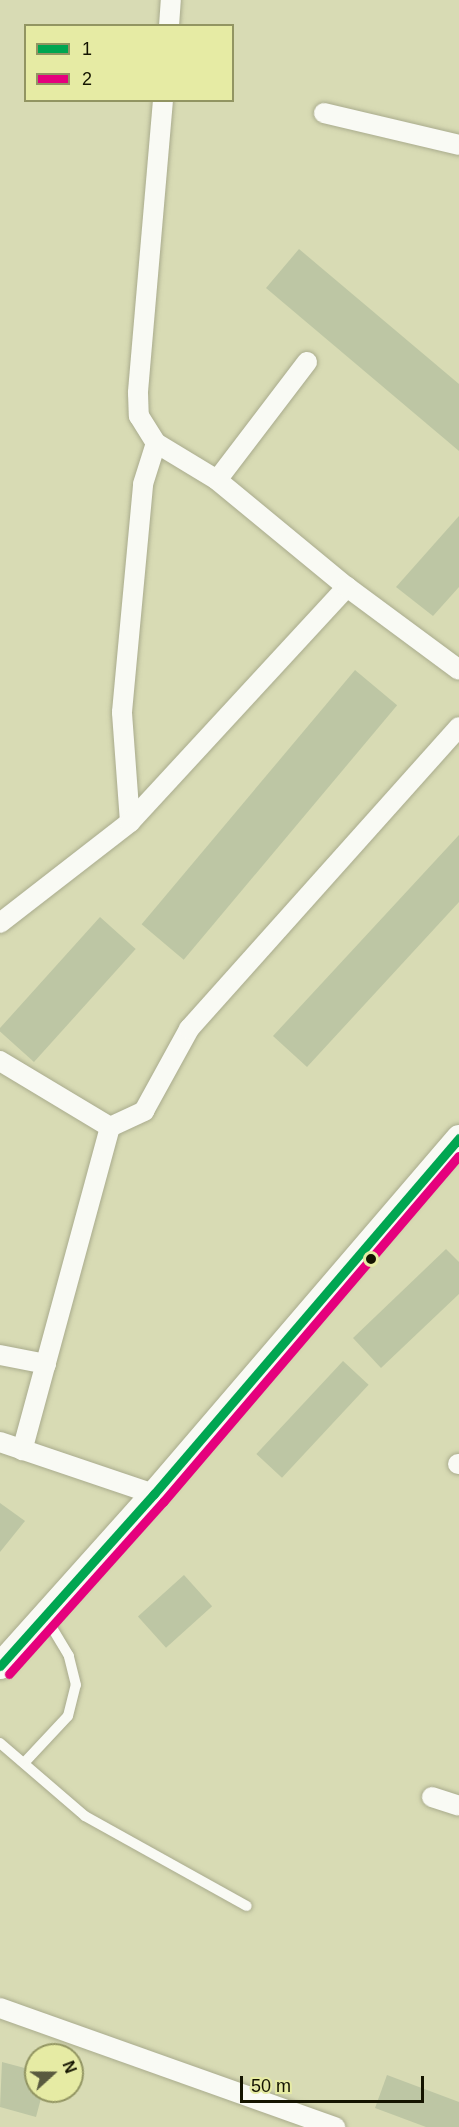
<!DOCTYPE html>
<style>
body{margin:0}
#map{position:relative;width:459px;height:2127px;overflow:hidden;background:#d8dbb4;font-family:Arial,sans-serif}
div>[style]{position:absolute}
.building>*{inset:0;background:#bdc6a4;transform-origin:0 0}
.roads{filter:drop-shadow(0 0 2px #a9ab8d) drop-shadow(0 0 2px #a9ab8d)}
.service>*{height:10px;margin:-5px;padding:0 5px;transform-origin:5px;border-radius:5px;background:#f9faf4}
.minor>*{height:20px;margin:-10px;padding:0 10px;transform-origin:10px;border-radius:10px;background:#f9faf4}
.tertiary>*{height:26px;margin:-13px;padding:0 13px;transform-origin:13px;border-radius:13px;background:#f9faf4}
.bus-1>*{height:9px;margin:-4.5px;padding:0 4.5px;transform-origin:4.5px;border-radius:4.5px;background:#00a651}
.bus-2>*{height:9px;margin:-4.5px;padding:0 4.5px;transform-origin:4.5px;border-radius:4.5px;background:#e5007d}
.dots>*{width:16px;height:16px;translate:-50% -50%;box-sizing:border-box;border:3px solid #e6eba4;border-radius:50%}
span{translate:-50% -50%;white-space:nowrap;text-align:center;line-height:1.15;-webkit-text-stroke:5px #e6eba4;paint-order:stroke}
.legend{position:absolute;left:24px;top:24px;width:210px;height:78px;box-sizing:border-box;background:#e6eba4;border:2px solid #929562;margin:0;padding:8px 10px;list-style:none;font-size:18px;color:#141400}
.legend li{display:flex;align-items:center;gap:12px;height:30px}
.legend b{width:30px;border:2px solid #929562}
.north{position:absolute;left:24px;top:2043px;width:60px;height:60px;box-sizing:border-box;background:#e6eba4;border:2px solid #929562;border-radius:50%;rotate:69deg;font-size:16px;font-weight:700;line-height:24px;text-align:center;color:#141400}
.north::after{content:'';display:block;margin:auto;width:21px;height:27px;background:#595a3f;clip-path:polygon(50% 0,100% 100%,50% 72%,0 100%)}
.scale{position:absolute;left:240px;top:2076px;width:184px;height:27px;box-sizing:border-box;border:3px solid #141400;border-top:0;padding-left:8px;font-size:18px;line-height:21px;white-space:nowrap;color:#141400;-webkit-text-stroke:4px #e6eba4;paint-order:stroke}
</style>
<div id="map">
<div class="building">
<i style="clip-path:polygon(299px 249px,459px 384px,459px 451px,266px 288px)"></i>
<i style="clip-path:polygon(459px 516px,459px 587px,433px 616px,396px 587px)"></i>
<i style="left:355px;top:670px;width:55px;height:332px;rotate:40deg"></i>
<i style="clip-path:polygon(459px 835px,459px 902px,307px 1067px,273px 1036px)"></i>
<i style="left:100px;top:917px;width:48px;height:152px;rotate:42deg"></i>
<i style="clip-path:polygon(446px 1249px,459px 1262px,459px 1294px,381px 1368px,353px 1338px)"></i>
<i style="left:343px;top:1361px;width:35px;height:127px;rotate:43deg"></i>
<i style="clip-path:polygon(0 1503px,25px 1521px,0 1552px)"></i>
<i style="left:184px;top:1575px;width:42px;height:62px;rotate:48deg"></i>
<i style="clip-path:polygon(2px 2062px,36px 2071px,36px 2091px,43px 2091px,36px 2117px,0 2107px)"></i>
<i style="clip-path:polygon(387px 2075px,459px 2102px,459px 2127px,426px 2127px,375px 2108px)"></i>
</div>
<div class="roads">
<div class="service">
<i style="left:0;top:1743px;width:112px;rotate:40.7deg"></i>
<i style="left:85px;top:1816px;width:185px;rotate:29.1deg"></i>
<i style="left:24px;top:1763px;width:64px;rotate:-46.9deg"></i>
<i style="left:68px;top:1716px;width:32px;rotate:-76deg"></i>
<i style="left:76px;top:1685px;width:30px;rotate:-104deg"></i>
<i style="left:69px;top:1656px;width:47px;rotate:-121deg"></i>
</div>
<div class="minor">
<i style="left:169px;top:26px;width:26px;rotate:-86deg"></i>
<i style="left:163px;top:100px;width:294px;rotate:94.9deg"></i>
<i style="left:138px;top:393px;width:23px;rotate:88deg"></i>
<i style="left:139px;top:416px;width:32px;rotate:58deg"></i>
<i style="left:156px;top:443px;width:71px;rotate:31.2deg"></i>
<i style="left:324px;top:113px;width:139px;rotate:13.3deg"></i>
<i style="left:307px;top:362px;width:148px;rotate:127.3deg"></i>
<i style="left:217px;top:480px;width:168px;rotate:39.5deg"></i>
<i style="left:130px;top:822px;width:110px;rotate:-94.2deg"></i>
<i style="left:122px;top:712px;width:229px;rotate:-84.7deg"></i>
<i style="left:143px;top:484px;width:43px;rotate:-72.4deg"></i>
<i style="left:0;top:923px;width:165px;rotate:-37.8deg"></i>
<i style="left:130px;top:822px;width:320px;rotate:-47.3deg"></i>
<i style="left:347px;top:587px;width:139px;rotate:36.5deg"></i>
<i style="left:0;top:1061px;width:128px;rotate:31deg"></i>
<i style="left:110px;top:1127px;width:335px;rotate:105.2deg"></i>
<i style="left:110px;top:1127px;width:38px;rotate:-25deg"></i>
<i style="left:144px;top:1111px;width:94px;rotate:-61.2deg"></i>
<i style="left:189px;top:1029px;width:405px;rotate:-48.2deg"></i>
<i style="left:0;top:1355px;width:47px;rotate:11.1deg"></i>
<i style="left:0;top:1442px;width:163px;rotate:18.7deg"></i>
<i style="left:458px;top:1464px;width:1px"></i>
<i style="left:432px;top:1797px;width:28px;rotate:18deg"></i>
<i style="left:0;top:2008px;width:356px;rotate:19.6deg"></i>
</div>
<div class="tertiary">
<i style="left:0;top:1666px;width:231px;rotate:-48.2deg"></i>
<i style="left:154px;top:1494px;width:469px;rotate:-49.4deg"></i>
</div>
</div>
<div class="bus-1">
<i style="left:0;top:1666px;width:231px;rotate:-48.2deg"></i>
<i style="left:154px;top:1494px;width:469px;rotate:-49.4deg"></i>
</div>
<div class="bus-2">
<i style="left:9px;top:1674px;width:231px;rotate:-48.2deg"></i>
<i style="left:163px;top:1502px;width:455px;rotate:-49.5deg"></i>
</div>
<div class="dots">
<i style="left:371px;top:1259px;background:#141400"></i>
</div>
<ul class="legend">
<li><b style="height:8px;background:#00a651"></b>1</li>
<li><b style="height:8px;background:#e5007d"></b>2</li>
</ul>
<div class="north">N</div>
<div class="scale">50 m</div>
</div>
